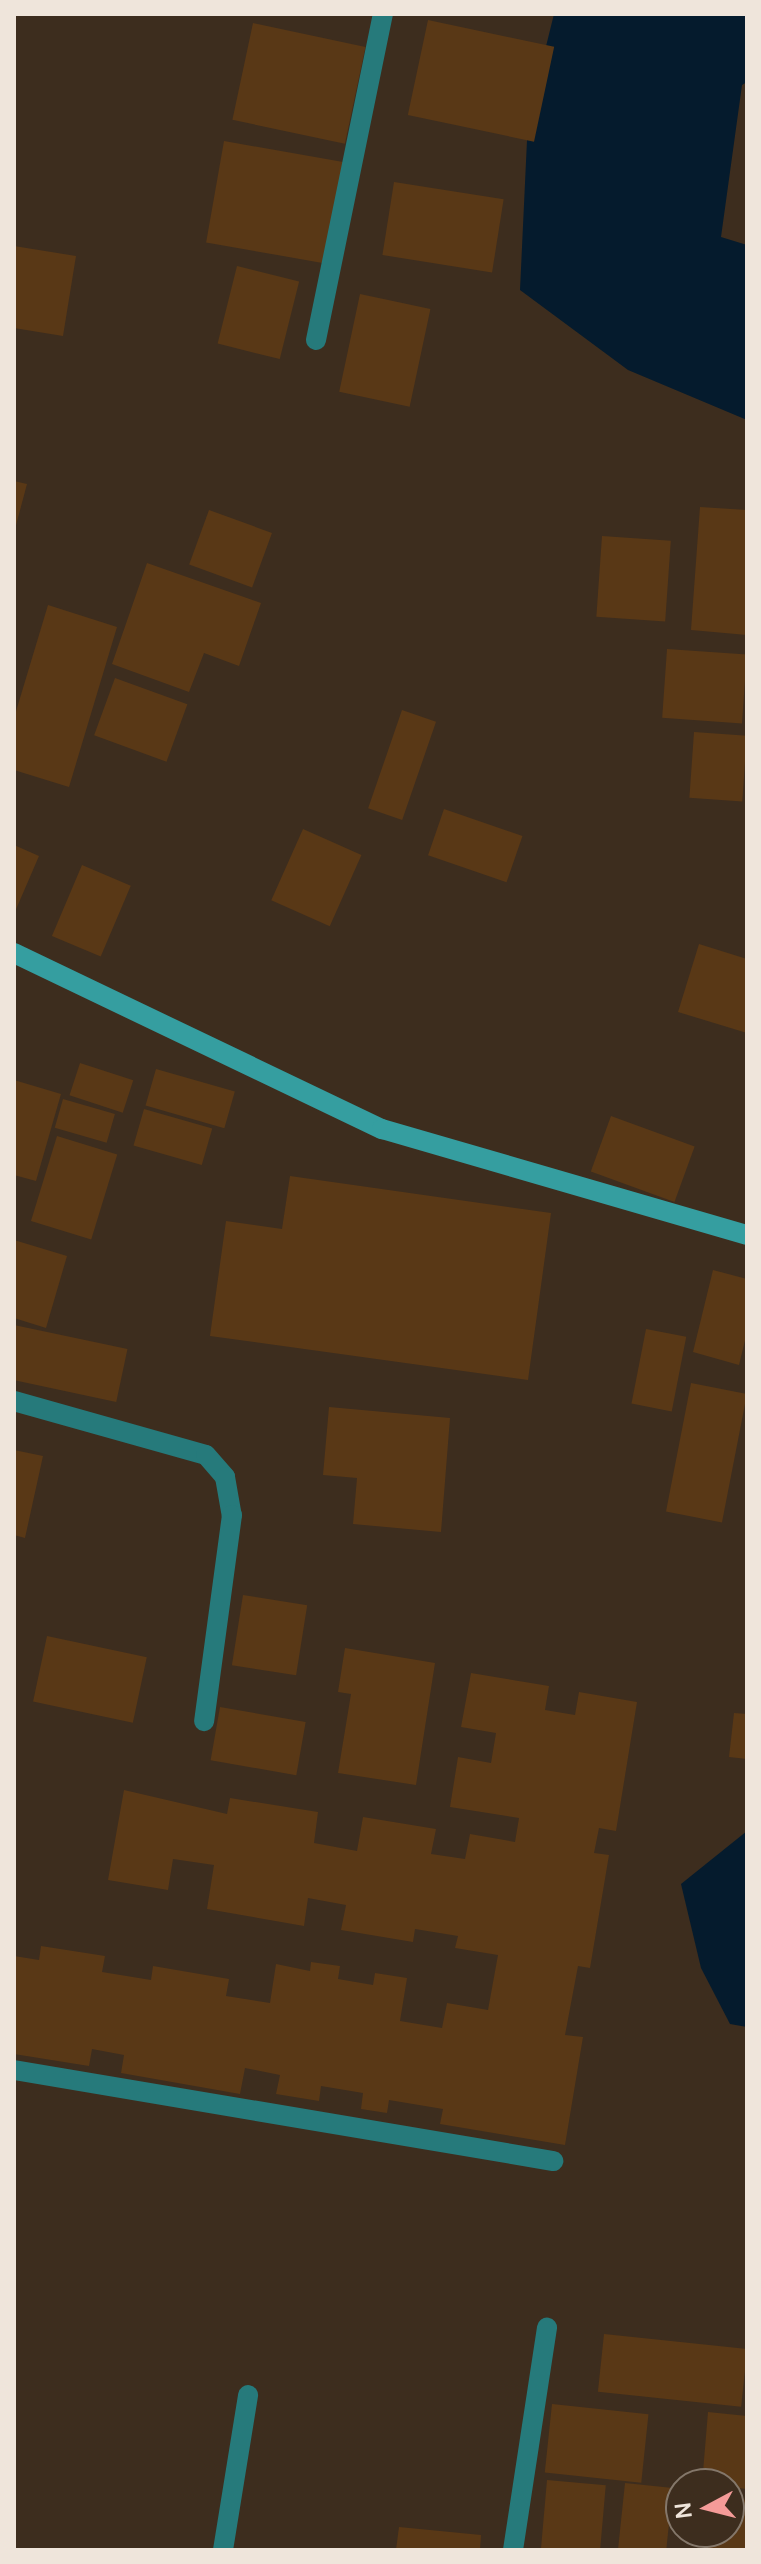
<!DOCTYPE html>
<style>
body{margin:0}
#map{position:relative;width:761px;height:2564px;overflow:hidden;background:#3d2d1e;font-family:Manrope,sans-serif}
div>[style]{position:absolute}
.water>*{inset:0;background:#051b2d}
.building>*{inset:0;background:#593816;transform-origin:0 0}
.street>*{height:20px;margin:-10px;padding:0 10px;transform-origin:10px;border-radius:10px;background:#267a7b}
.secondary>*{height:20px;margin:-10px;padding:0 10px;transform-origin:10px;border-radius:10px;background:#359ea0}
span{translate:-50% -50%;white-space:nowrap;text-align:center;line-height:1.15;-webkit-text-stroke:8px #3d2d1e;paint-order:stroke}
.frame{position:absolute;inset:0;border:16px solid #efe5db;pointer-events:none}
.north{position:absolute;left:665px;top:2468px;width:80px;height:80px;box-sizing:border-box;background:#3d2d1e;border:2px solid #84776a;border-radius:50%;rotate:263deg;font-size:22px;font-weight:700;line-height:32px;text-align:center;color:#efe5db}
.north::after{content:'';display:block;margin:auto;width:28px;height:36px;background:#f59b98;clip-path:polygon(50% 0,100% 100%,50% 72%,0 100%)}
</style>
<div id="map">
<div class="water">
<i style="clip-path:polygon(554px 14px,747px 14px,747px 82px,742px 85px,721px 237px,747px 245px,747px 420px,628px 370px,520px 290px,528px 119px)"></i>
<i style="clip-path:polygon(747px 1831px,747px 2027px,730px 2024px,701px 1968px,681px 1884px)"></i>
</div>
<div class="building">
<i style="left:428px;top:20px;width:129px;height:97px;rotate:12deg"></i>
<i style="left:253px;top:23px;width:115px;height:99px;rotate:12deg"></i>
<i style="left:224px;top:141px;width:121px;height:103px;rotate:10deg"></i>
<i style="left:394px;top:182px;width:111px;height:74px;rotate:9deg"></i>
<i style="clip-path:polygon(14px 246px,76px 256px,63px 336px,14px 328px)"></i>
<i style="left:237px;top:266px;width:64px;height:80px;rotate:14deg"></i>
<i style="left:360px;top:294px;width:72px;height:100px;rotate:12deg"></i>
<i style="clip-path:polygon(14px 481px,27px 484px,15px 529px,14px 529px)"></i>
<i style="clip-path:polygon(700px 507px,747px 510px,747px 635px,691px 630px)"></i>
<i style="left:209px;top:510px;width:67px;height:58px;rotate:20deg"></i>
<i style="left:602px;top:536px;width:69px;height:81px;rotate:4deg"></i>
<i style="clip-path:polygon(147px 563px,261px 603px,239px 666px,204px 653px,189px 692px,112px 664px)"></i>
<i style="clip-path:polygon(48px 605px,117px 627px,69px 787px,14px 770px,14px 718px)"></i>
<i style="left:667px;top:649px;width:80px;height:69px;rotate:4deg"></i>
<i style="left:115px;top:678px;width:77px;height:61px;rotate:20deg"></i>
<i style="left:402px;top:710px;width:36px;height:104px;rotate:19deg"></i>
<i style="left:694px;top:732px;width:53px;height:66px;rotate:4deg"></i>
<i style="left:444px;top:809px;width:83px;height:49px;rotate:19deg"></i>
<i style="left:303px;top:829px;width:64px;height:78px;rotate:24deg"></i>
<i style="clip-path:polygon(14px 845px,39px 856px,14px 914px)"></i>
<i style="left:82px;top:865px;width:53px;height:77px;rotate:23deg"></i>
<i style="clip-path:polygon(699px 944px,747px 959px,747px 1033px,678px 1012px)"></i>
<i style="left:80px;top:1063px;width:56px;height:34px;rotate:18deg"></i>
<i style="left:156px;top:1069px;width:82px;height:38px;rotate:16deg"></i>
<i style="clip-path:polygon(14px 1080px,61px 1094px,36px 1181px,14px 1175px)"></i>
<i style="left:63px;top:1099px;width:54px;height:30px;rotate:16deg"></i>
<i style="left:144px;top:1109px;width:71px;height:38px;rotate:16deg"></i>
<i style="left:611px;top:1116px;width:89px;height:59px;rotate:20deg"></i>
<i style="left:57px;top:1136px;width:63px;height:89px;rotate:17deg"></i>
<i style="clip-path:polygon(290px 1176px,551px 1213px,528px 1380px,210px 1336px,226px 1221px,282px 1229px)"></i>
<i style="clip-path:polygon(14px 1240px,67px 1256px,46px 1328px,14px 1318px)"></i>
<i style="clip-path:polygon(713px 1270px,747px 1279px,747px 1332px,739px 1365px,693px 1352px)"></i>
<i style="left:14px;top:1325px;width:116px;height:54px;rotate:12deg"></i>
<i style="left:646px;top:1329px;width:41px;height:76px;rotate:11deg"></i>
<i style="left:691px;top:1383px;width:57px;height:131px;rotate:11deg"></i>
<i style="clip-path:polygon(329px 1407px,450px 1418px,441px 1532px,353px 1524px,357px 1478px,323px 1475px)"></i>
<i style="clip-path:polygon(14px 1450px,43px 1456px,25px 1538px,14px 1535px)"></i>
<i style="left:243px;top:1595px;width:65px;height:71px;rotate:9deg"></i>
<i style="left:47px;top:1636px;width:102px;height:67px;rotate:12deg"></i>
<i style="clip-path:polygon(345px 1648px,435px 1663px,416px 1785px,338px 1773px,351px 1694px,338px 1692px)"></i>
<i style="clip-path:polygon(471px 1673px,549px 1686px,545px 1710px,575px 1715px,579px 1692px,637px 1702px,616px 1831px,599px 1828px,594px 1853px,609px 1855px,590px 1968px,578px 1966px,565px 2035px,583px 2037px,565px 2145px,440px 2124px,443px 2109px,389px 2100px,387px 2113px,361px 2109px,363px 2093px,321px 2086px,319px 2101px,276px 2094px,280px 2075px,245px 2068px,240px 2094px,121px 2073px,124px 2055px,92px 2049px,89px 2066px,14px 2054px,14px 1956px,39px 1960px,41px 1946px,105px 1956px,102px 1972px,151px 1980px,153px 1966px,229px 1979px,226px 1996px,270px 2003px,276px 1964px,310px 1971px,311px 1962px,340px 1966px,338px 1979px,373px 1985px,375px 1973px,407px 1978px,400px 2021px,442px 2028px,447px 2003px,488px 2010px,498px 1955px,455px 1948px,458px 1936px,415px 1929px,413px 1942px,341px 1930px,346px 1905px,308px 1898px,304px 1926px,207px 1909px,214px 1865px,173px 1859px,168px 1890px,108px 1880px,124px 1790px,227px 1814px,230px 1798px,318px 1812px,314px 1843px,357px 1851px,363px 1817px,436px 1829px,431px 1854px,465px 1859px,470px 1834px,515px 1842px,519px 1818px,450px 1807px,458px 1757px,491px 1763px,496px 1733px,461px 1727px)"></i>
<i style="left:220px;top:1707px;width:87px;height:54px;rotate:10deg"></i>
<i style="clip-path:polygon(734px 1713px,747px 1714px,747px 1759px,729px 1757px)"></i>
<i style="left:604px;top:2334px;width:144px;height:58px;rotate:6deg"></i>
<i style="left:552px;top:2404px;width:97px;height:69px;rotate:6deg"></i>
<i style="clip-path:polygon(708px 2412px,747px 2416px,747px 2489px,702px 2484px)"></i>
<i style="left:547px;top:2480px;width:59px;height:70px;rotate:5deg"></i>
<i style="left:625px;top:2483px;width:48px;height:67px;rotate:6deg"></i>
<i style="clip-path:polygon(729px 2498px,747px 2500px,747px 2550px,708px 2550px,709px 2532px,729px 2532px)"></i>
<i style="clip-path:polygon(399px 2527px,481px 2535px,480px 2550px,396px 2550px)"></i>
</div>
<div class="street">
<i style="left:316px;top:340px;width:333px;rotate:-78.4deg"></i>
<i style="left:14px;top:1401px;width:199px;rotate:15.7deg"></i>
<i style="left:206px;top:1455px;width:29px;rotate:49deg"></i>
<i style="left:225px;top:1477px;width:39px;rotate:80deg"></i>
<i style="left:232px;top:1515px;width:208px;rotate:97.7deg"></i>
<i style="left:14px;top:2070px;width:547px;rotate:9.58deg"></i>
<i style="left:223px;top:2550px;width:157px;rotate:-80.8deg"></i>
<i style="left:513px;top:2550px;width:225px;rotate:-81.3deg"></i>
</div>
<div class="secondary">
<i style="left:14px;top:953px;width:408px;rotate:25.6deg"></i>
<i style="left:382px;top:1129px;width:380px;rotate:16.2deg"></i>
</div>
<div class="frame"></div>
<div class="north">N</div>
</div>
